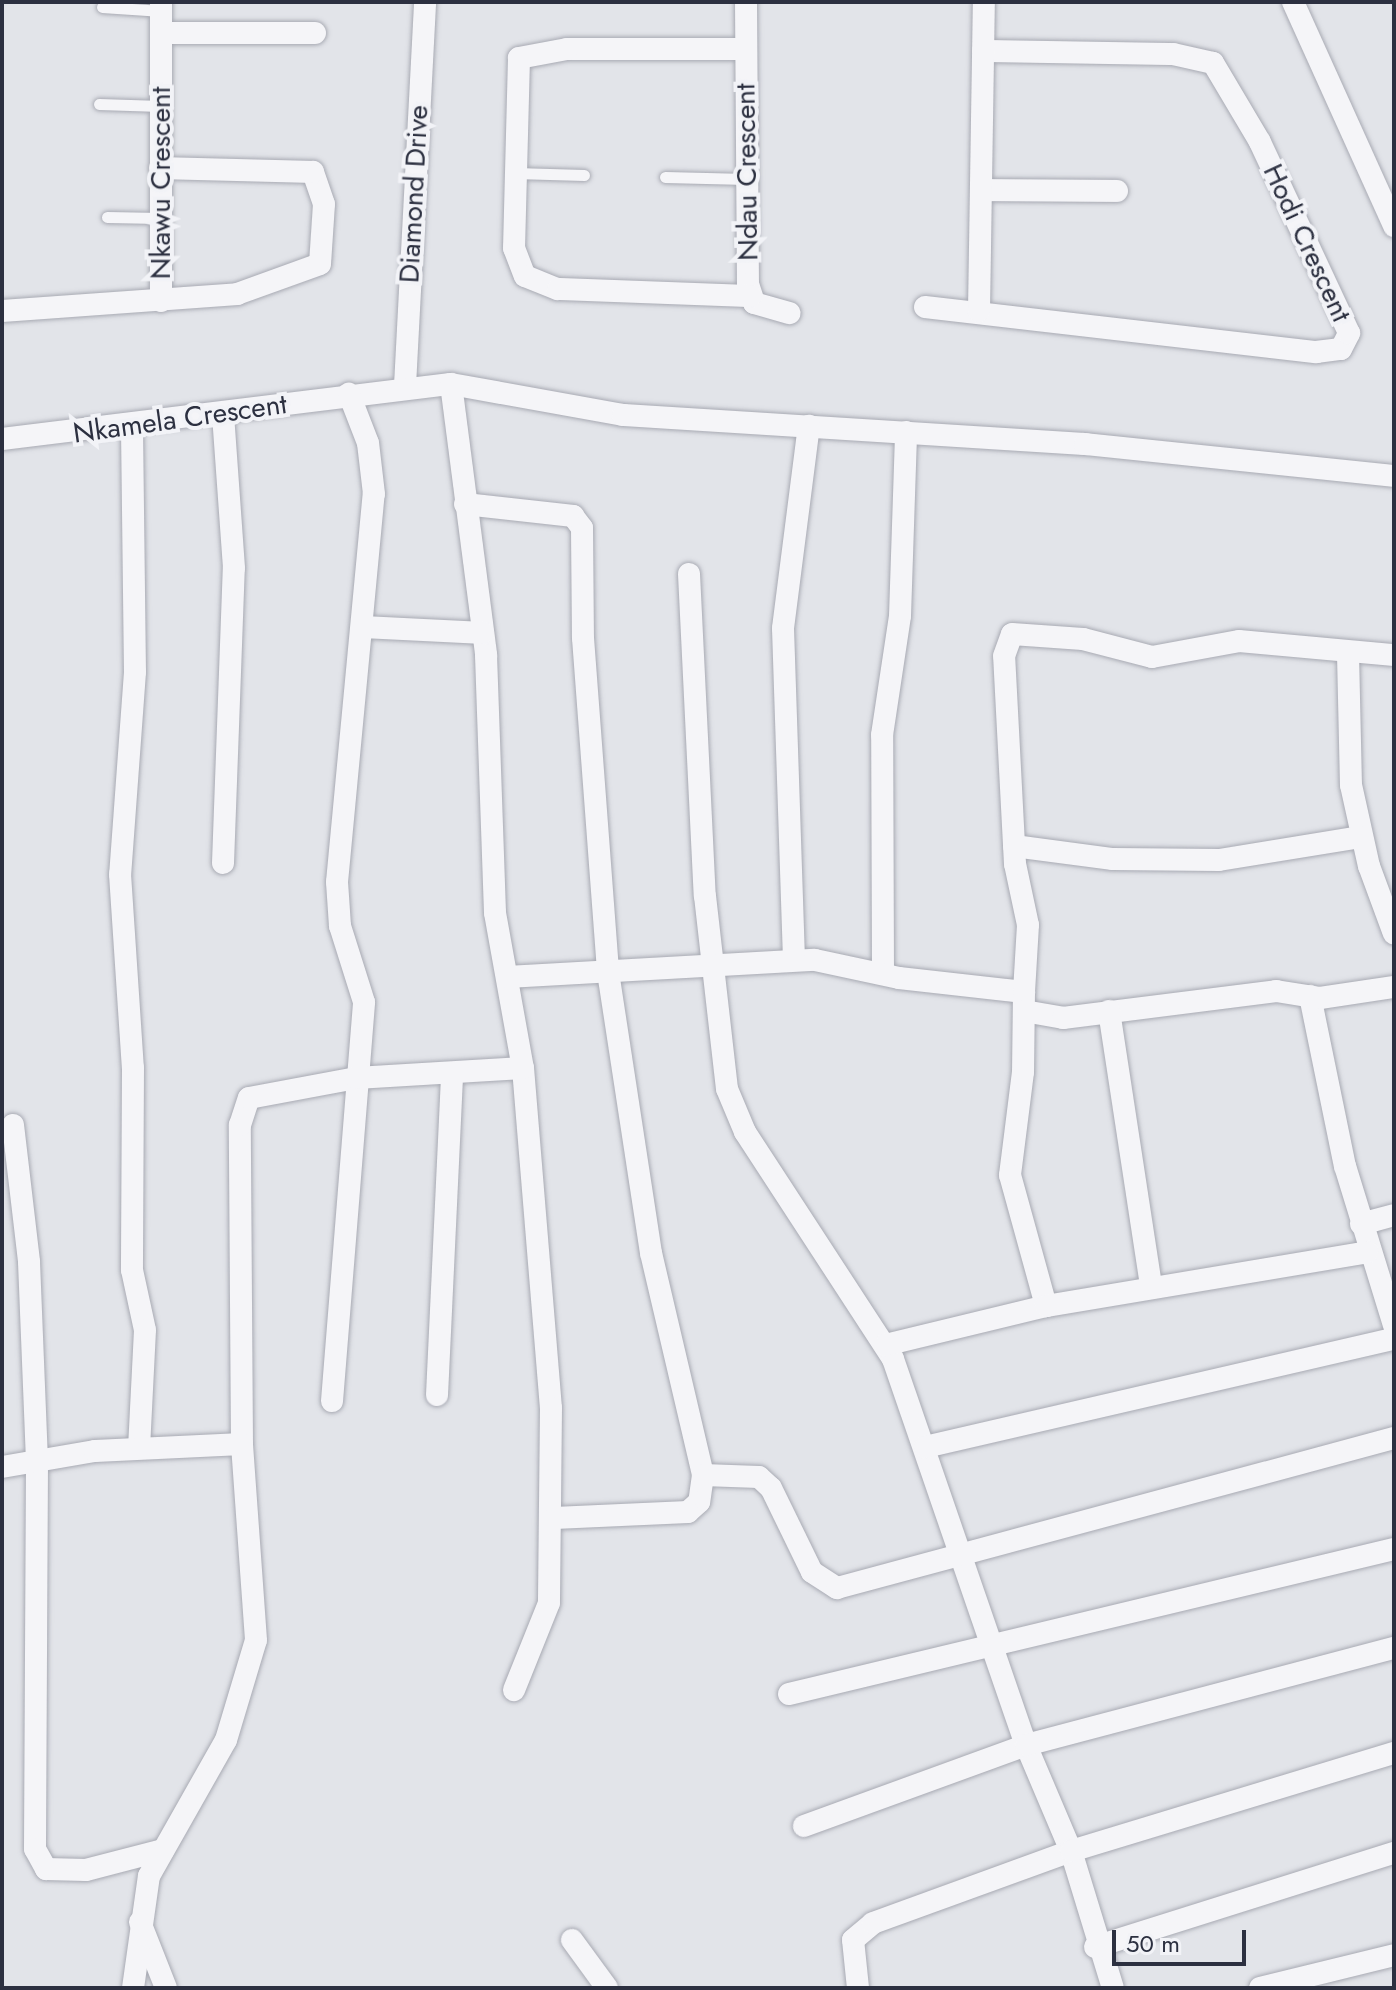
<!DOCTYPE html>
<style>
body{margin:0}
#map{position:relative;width:1396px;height:1990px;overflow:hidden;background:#e2e4e9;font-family:Jost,sans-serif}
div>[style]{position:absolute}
.roads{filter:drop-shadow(0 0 2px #a8aab3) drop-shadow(0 0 2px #a8aab3)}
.service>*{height:11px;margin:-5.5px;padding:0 5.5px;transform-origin:5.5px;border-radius:5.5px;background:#f5f5f8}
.minor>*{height:22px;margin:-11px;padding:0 11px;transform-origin:11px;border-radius:11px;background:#f5f5f8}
span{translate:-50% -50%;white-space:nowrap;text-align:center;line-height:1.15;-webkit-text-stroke:8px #f2f3f7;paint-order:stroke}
.street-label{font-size:28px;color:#2c3040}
.frame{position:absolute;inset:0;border:4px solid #2c3040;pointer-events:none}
.scale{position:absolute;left:1112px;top:1930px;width:134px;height:36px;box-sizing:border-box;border:4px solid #2c3040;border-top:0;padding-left:10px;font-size:24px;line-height:28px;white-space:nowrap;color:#2c3040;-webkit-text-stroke:6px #f2f3f7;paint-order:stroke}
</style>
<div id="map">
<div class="roads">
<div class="service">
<i style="left:102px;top:7px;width:60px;rotate:3.8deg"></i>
<i style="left:99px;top:104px;width:62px;rotate:1.8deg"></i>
<i style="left:515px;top:173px;width:69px;rotate:1.7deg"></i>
<i style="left:665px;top:177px;width:82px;rotate:1.4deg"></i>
<i style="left:107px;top:217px;width:53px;rotate:1.1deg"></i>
</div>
<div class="minor">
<i style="left:746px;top:2px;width:282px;rotate:89.6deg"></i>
<i style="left:748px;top:284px;width:20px;rotate:72deg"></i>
<i style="left:754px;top:303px;width:37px;rotate:16deg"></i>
<i style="left:1293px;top:2px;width:246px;rotate:65.7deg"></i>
<i style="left:161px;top:33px;width:154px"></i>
<i style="left:746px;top:49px;width:179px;rotate:180deg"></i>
<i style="left:567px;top:49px;width:49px;rotate:169.4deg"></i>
<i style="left:519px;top:58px;width:190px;rotate:91.5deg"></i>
<i style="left:514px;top:248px;width:30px;rotate:69deg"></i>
<i style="left:525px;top:276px;width:35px;rotate:22deg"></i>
<i style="left:558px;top:289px;width:193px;rotate:2.1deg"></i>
<i style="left:982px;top:190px;width:135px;rotate:0.4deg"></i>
<i style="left:161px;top:301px;width:299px;rotate:-90deg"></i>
<i style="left:925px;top:307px;width:394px;rotate:6.6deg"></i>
<i style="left:1316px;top:352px;width:25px;rotate:-7deg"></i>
<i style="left:1341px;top:349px;width:18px;rotate:-63deg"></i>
<i style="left:1349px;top:333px;width:211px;rotate:-115deg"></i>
<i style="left:1260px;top:142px;width:92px;rotate:-120.7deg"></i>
<i style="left:1213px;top:63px;width:41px;rotate:-167.3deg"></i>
<i style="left:1173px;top:54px;width:190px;rotate:-179.1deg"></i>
<i style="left:2px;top:311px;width:236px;rotate:-4.1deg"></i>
<i style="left:237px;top:294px;width:88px;rotate:-19.9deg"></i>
<i style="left:320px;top:264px;width:60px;rotate:-86.2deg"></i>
<i style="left:324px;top:204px;width:34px;rotate:-109deg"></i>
<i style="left:313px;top:172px;width:153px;rotate:-178.5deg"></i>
<i style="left:979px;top:311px;width:309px;rotate:-89.1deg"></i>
<i style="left:451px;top:384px;width:273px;rotate:82.6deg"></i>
<i style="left:486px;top:655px;width:258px;rotate:88deg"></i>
<i style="left:495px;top:913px;width:158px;rotate:79.8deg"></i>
<i style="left:523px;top:1068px;width:341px;rotate:85.3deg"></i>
<i style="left:551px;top:1408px;width:195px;rotate:90.6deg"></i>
<i style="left:549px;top:1603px;width:94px;rotate:111.9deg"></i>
<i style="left:405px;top:386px;width:385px;rotate:-87deg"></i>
<i style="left:132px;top:428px;width:244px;rotate:89.3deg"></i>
<i style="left:135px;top:672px;width:203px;rotate:94.2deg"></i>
<i style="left:120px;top:874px;width:194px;rotate:86.2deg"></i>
<i style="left:133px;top:1068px;width:202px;rotate:90.3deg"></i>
<i style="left:132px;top:1270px;width:61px;rotate:77.8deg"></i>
<i style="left:145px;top:1330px;width:118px;rotate:92.9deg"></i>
<i style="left:2px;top:439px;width:452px;rotate:-7deg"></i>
<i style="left:451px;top:384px;width:175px;rotate:10.2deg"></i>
<i style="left:623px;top:415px;width:463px;rotate:3.6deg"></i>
<i style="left:1085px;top:444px;width:311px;rotate:5.9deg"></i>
<i style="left:465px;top:504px;width:109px;rotate:6.3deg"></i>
<i style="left:573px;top:516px;width:15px;rotate:53deg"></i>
<i style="left:582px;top:528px;width:110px;rotate:89.5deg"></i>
<i style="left:583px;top:638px;width:335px;rotate:85.7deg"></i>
<i style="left:608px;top:972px;width:284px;rotate:81.3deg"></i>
<i style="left:651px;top:1253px;width:228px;rotate:76.8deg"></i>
<i style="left:703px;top:1475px;width:27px;rotate:98deg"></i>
<i style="left:699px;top:1502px;width:15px;rotate:138deg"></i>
<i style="left:688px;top:1512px;width:134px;rotate:177.4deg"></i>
<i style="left:689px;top:574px;width:322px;rotate:87.2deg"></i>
<i style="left:705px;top:896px;width:194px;rotate:83.5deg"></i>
<i style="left:727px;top:1089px;width:47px;rotate:67.3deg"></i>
<i style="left:745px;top:1132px;width:271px;rotate:56.9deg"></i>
<i style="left:893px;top:1359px;width:408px;rotate:71deg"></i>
<i style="left:1026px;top:1745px;width:115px;rotate:67deg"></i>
<i style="left:1071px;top:1851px;width:143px;rotate:73deg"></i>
<i style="left:364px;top:627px;width:119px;rotate:2.9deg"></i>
<i style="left:1348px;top:654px;width:131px;rotate:88.7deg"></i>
<i style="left:1351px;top:785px;width:83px;rotate:77.5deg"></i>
<i style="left:1369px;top:866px;width:72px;rotate:69.8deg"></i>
<i style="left:1014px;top:846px;width:100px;rotate:7.5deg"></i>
<i style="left:1113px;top:859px;width:106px;rotate:0.5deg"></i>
<i style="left:1219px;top:860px;width:144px;rotate:-9.2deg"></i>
<i style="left:223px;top:863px;width:295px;rotate:-87.9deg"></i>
<i style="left:234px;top:568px;width:153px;rotate:-94.1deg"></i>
<i style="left:794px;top:960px;width:332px;rotate:-91.9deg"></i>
<i style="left:783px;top:628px;width:204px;rotate:-82.7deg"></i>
<i style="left:883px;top:973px;width:238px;rotate:-90.2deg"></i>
<i style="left:882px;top:735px;width:120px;rotate:-81.4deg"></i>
<i style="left:900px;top:616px;width:184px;rotate:-88.1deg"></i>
<i style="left:507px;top:977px;width:308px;rotate:-3.2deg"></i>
<i style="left:815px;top:960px;width:86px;rotate:12.1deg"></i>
<i style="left:899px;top:978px;width:126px;rotate:6.4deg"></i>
<i style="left:1024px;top:992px;width:80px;rotate:90.7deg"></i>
<i style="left:1023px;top:1072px;width:104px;rotate:97.2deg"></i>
<i style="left:1010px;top:1175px;width:136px;rotate:74.6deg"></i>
<i style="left:1024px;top:992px;width:67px;rotate:-86.6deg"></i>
<i style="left:1028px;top:925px;width:62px;rotate:-102deg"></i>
<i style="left:1015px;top:864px;width:208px;rotate:-93deg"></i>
<i style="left:1004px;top:656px;width:23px;rotate:-70deg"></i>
<i style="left:1012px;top:634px;width:71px;rotate:4deg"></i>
<i style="left:1083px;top:639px;width:71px;rotate:14.6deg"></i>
<i style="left:1152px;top:657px;width:88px;rotate:-10.4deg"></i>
<i style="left:1239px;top:641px;width:156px;rotate:5.2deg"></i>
<i style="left:1310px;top:996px;width:174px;rotate:78.4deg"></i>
<i style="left:1345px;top:1166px;width:166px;rotate:72.9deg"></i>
<i style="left:1024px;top:1011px;width:40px;rotate:10deg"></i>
<i style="left:1063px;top:1018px;width:215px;rotate:-7.2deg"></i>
<i style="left:1276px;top:991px;width:45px;rotate:9deg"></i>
<i style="left:1320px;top:998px;width:75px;rotate:-8.5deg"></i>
<i style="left:1109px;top:1011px;width:279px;rotate:81.3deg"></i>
<i style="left:13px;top:1125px;width:138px;rotate:83.3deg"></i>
<i style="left:29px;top:1262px;width:201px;rotate:87.7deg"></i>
<i style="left:37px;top:1463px;width:386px;rotate:90.3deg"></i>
<i style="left:35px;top:1849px;width:23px;rotate:61deg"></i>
<i style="left:46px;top:1869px;width:40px;rotate:1.4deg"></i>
<i style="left:86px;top:1870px;width:80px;rotate:-14.6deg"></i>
<i style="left:1361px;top:1224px;width:34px;rotate:-15deg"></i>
<i style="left:885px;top:1345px;width:166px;rotate:-13.6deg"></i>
<i style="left:1046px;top:1306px;width:326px;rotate:-9.5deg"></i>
<i style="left:437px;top:1395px;width:320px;rotate:-87.3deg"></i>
<i style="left:332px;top:1401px;width:400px;rotate:-85.4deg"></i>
<i style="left:364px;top:1002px;width:80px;rotate:-107.5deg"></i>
<i style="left:340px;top:926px;width:44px;rotate:-93.9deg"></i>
<i style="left:337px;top:882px;width:390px;rotate:-84.6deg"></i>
<i style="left:374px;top:494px;width:51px;rotate:-96.7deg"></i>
<i style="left:368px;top:443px;width:53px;rotate:-111.2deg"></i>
<i style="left:925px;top:1447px;width:481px;rotate:-13deg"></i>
<i style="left:2px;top:1467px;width:94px;rotate:-9.8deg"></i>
<i style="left:95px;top:1451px;width:147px;rotate:-2.7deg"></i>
<i style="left:242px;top:1444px;width:319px;rotate:-90.4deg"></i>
<i style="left:240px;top:1125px;width:28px;rotate:-72deg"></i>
<i style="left:249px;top:1098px;width:109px;rotate:-10.6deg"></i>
<i style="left:356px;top:1078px;width:167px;rotate:-3.4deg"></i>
<i style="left:703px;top:1475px;width:56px;rotate:2deg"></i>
<i style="left:759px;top:1477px;width:16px;rotate:43deg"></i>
<i style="left:771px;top:1488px;width:93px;rotate:64deg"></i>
<i style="left:812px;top:1572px;width:30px;rotate:33deg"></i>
<i style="left:837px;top:1588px;width:577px;rotate:-15.07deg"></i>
<i style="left:789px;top:1694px;width:622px;rotate:-13.48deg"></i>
<i style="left:804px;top:1826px;width:236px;rotate:-20deg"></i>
<i style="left:1026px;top:1745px;width:381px;rotate:-14.8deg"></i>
<i style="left:140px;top:1922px;width:71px;rotate:68.5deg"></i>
<i style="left:572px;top:1940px;width:59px;rotate:53.9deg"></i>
<i style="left:1095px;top:1947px;width:313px;rotate:-17.5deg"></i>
<i style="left:133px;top:1988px;width:113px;rotate:-81.9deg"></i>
<i style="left:149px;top:1876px;width:156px;rotate:-60.5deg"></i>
<i style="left:226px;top:1740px;width:104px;rotate:-73.3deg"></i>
<i style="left:256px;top:1640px;width:196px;rotate:-94.1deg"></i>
<i style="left:858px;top:1988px;width:48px;rotate:-95.9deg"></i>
<i style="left:853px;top:1940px;width:26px;rotate:-40deg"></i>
<i style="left:873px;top:1923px;width:211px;rotate:-20deg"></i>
<i style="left:1071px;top:1851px;width:338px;rotate:-16.9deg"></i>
<i style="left:1260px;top:1988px;width:138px;rotate:-13.8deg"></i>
</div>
</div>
<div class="street-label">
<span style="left:747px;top:172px;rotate:-91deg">Ndau Crescent</span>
<span style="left:161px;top:183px;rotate:-90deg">Nkawu Crescent</span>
<span style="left:414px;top:194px;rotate:-87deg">Diamond Drive</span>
<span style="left:1307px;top:243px;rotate:65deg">Hodi Crescent</span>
<span style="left:180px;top:419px;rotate:-8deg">Nkamela Crescent</span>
</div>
<div class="frame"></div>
<div class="scale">50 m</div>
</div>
